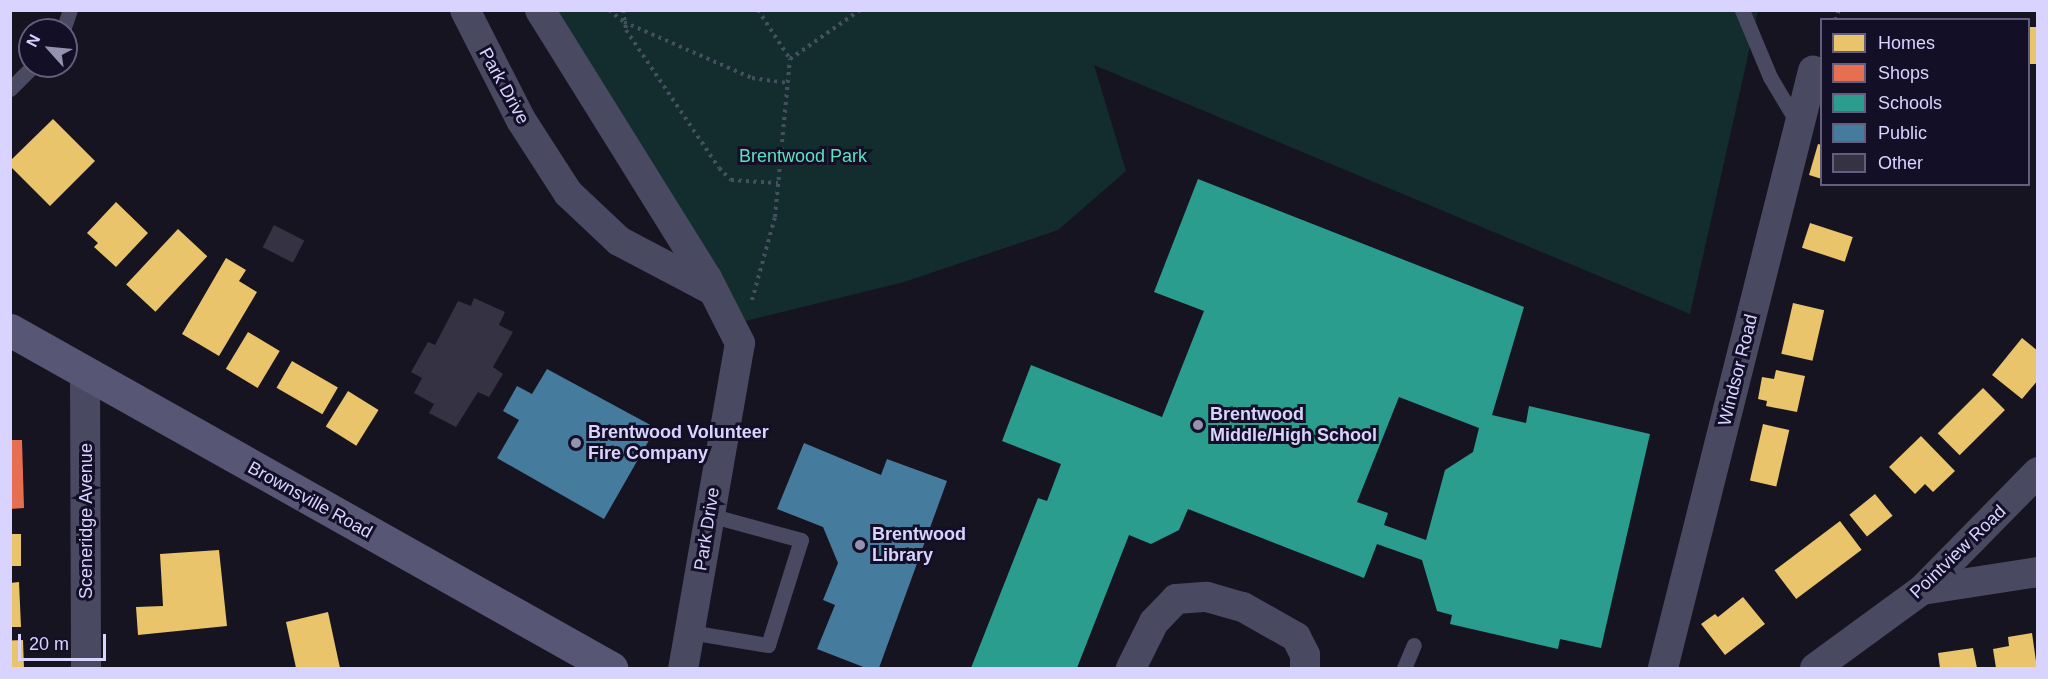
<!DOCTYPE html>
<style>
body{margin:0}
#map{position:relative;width:2048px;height:679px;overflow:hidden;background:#161421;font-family:Arial,sans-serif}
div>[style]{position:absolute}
.green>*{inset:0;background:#132c2d}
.homes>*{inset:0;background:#e9c46a;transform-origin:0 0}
.shops>*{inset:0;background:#e76f51}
.schools>*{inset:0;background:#2a9d8f}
.public>*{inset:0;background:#457b9d}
.building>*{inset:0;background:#343243;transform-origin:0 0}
.path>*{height:4px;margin-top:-2px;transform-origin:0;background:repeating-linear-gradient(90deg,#44505f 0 3px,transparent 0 7.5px)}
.service>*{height:15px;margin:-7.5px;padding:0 7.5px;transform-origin:7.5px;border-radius:7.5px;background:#4a4962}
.minor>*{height:30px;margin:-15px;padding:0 15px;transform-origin:15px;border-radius:15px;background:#4a4962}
.secondary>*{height:33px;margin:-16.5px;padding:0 16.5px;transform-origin:16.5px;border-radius:16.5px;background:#575674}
.dots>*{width:16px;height:16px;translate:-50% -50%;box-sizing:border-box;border:3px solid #130f26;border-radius:50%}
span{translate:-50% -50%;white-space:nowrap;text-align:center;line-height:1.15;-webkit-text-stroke:6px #130f26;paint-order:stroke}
.street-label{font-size:18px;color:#d9d4ff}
.park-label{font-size:18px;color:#5fe0c0}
.poi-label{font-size:18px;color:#d9d4ff;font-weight:700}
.left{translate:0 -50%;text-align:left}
.frame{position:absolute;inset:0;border:12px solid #d9d4ff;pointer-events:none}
.legend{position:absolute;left:1820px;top:18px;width:210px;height:168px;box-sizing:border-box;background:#130f26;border:2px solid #625e7d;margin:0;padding:8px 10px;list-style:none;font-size:18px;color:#d9d4ff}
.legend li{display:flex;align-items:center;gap:12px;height:30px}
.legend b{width:30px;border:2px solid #625e7d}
.north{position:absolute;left:18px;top:18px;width:60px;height:60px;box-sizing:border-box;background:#130f26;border:2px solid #625e7d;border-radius:50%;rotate:297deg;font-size:16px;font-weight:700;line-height:24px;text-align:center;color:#d9d4ff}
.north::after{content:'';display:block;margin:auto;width:21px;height:27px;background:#9591b1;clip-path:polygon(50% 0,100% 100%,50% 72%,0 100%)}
.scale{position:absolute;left:18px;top:634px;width:88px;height:27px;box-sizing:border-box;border:3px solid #d9d4ff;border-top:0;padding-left:8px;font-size:18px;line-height:21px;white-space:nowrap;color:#d9d4ff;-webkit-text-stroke:4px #130f26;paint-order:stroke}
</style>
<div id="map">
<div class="green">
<i style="clip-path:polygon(551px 11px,1758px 11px,1690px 314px,1094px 65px,1126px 171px,1058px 230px,904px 282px,733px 324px)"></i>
</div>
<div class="homes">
<i style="left:2038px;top:27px;width:37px;height:10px;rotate:90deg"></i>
<i style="clip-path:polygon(53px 119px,95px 161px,50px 206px,10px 166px,10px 161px)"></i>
<i style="clip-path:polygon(1818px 144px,1822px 145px,1822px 179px,1809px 175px)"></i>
<i style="clip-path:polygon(116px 202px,148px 233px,116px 267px,94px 247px,98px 243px,87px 233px)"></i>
<i style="left:1810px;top:223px;width:45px;height:26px;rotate:18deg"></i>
<i style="left:178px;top:229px;width:40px;height:76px;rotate:43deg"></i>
<i style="clip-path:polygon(226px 258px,246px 270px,239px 281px,257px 292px,219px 356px,182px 334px)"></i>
<i style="left:1793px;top:303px;width:32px;height:52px;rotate:13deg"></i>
<i style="left:248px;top:332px;width:37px;height:43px;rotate:31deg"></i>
<i style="clip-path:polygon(2022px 338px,2038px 351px,2038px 380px,2022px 399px,1992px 375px)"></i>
<i style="left:292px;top:361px;width:53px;height:31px;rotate:30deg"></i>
<i style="clip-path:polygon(1776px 370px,1805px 376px,1797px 412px,1766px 406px,1767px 401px,1758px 399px,1762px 377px,1774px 379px)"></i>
<i style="left:1983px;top:388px;width:31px;height:64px;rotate:45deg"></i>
<i style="left:348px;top:391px;width:36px;height:42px;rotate:32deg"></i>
<i style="left:1763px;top:424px;width:27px;height:58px;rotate:13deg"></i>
<i style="clip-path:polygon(1921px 436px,1955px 471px,1933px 492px,1925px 484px,1915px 494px,1889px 467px)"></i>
<i style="left:1875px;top:494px;width:28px;height:33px;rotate:51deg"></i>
<i style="left:1840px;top:521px;width:36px;height:82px;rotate:53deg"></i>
<i style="left:10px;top:534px;width:11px;height:32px"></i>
<i style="clip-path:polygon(219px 550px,227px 626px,138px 635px,136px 607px,163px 606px,160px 554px)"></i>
<i style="clip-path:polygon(19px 582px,21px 627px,10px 627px,10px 583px)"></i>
<i style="clip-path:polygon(1743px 597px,1765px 624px,1725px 655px,1701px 624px,1715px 614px,1718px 617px)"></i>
<i style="clip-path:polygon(328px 612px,340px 668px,296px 668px,286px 622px)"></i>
<i style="clip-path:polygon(2032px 633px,2037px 668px,1996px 668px,1993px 649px,2009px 646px,2008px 637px)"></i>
<i style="left:23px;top:640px;width:28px;height:13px;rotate:88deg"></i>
<i style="clip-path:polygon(1973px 648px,1977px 668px,1940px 668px,1938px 653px)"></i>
</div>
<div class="shops">
<i style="clip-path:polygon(10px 440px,22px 440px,24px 508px,10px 509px)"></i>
</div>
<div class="schools">
<i style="clip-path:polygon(evenodd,1198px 179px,1524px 307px,1492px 415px,1526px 423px,1529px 406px,1650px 434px,1601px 648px,1560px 639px,1558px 649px,1450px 624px,1452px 615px,1437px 611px,1422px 560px,1377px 544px,1364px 578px,1188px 509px,1179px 530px,1151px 544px,1129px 535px,1077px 668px,971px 668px,1038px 498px,1047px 501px,1061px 464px,1002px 441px,1031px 365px,1162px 417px,1204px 311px,1154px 292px,1198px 179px,1399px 397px,1479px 428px,1473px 452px,1445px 470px,1426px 540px,1384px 525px,1388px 513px,1357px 502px,1399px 397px)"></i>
</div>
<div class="public">
<i style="clip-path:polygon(547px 369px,656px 428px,604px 519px,497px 458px,519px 420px,503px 411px,517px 386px,532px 394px)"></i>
<i style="clip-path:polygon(804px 443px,881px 475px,887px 459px,947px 481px,879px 668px,866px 668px,817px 649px,835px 605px,823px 600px,838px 563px,823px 527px,777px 509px)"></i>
</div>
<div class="building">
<i style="left:274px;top:225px;width:34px;height:25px;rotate:27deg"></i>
<i style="clip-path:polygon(474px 298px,505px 312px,499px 325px,513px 332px,493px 367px,503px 374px,489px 397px,478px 392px,456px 427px,429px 413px,434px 404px,414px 393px,422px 378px,411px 372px,428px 342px,435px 345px,458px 301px,471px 306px)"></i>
</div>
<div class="path">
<i style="left:609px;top:10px;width:19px;rotate:39deg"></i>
<i style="left:624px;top:22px;width:140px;rotate:23.6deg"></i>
<i style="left:752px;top:78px;width:35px;rotate:8deg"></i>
<i style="left:623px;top:10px;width:20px;rotate:81deg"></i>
<i style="left:626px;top:30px;width:166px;rotate:56deg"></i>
<i style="left:719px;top:168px;width:17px;rotate:45deg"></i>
<i style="left:731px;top:180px;width:47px;rotate:3.7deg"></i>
<i style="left:758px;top:10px;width:59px;rotate:56.9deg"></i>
<i style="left:790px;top:59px;width:85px;rotate:-35deg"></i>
<i style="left:1835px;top:20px;width:11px;rotate:-68deg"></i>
<i style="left:752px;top:300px;width:86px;rotate:-74.5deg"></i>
<i style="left:775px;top:217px;width:159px;rotate:-84.6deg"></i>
</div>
<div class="service">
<i style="left:1742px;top:10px;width:73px;rotate:67.3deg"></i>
<i style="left:1770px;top:77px;width:55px;rotate:59.2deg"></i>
<i style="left:63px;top:30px;width:21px;rotate:-71deg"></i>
<i style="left:10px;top:89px;width:33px;rotate:-45deg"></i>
<i style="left:690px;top:632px;width:79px;rotate:9.5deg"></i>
<i style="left:768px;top:645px;width:110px;rotate:-72.6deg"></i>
<i style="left:801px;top:540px;width:95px;rotate:-164.8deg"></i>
<i style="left:1404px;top:668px;width:25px;rotate:-67deg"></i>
</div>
<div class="minor">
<i style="left:465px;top:10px;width:123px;rotate:63deg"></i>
<i style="left:521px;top:120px;width:87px;rotate:57.2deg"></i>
<i style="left:568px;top:193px;width:70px;rotate:43.3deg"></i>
<i style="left:619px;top:241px;width:105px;rotate:27.8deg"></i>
<i style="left:540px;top:10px;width:316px;rotate:58.1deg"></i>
<i style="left:707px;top:278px;width:73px;rotate:63.1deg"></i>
<i style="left:740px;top:343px;width:330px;rotate:99.9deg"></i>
<i style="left:85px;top:373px;width:295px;rotate:89.8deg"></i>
<i style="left:1922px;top:590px;width:117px;rotate:-8.8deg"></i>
<i style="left:1131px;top:668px;width:51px;rotate:-63.4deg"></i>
<i style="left:1154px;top:622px;width:32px;rotate:-46deg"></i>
<i style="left:1176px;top:599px;width:31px;rotate:-4deg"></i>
<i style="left:1207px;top:597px;width:37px;rotate:16deg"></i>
<i style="left:1243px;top:607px;width:61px;rotate:29.5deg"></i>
<i style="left:1296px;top:637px;width:20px;rotate:63deg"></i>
<i style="left:1305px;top:655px;width:13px;rotate:90deg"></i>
<i style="left:1663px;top:668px;width:616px;rotate:-75.9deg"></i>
<i style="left:1815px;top:668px;width:132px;rotate:-36.1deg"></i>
<i style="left:1922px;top:590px;width:165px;rotate:-45.5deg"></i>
</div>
<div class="secondary">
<i style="left:10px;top:330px;width:690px;rotate:29.35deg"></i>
</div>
<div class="dots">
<i style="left:1198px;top:425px;background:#9591b1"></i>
<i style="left:576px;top:443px;background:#9591b1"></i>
<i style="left:860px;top:545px;background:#9591b1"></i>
</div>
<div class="street-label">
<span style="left:504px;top:86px;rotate:61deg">Park Drive</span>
<span style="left:1738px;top:370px;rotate:-76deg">Windsor Road</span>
<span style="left:310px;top:500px;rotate:29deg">Brownsville Road</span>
<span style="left:86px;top:521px;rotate:-90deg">Sceneridge Avenue</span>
<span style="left:707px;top:529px;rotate:-81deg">Park Drive</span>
<span style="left:1958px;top:552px;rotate:-44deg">Pointview Road</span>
</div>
<div class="park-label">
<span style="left:803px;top:156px">Brentwood Park</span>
</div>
<div class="poi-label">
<span class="left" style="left:1210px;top:425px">Brentwood<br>Middle/High School</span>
<span class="left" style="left:588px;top:443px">Brentwood Volunteer<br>Fire Company</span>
<span class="left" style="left:872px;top:545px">Brentwood<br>Library</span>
</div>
<div class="frame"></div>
<ul class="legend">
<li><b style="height:16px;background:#e9c46a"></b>Homes</li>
<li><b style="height:16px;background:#e76f51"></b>Shops</li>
<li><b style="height:16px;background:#2a9d8f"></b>Schools</li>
<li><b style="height:16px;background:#457b9d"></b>Public</li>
<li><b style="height:16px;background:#343243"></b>Other</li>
</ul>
<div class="north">N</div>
<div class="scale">20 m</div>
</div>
